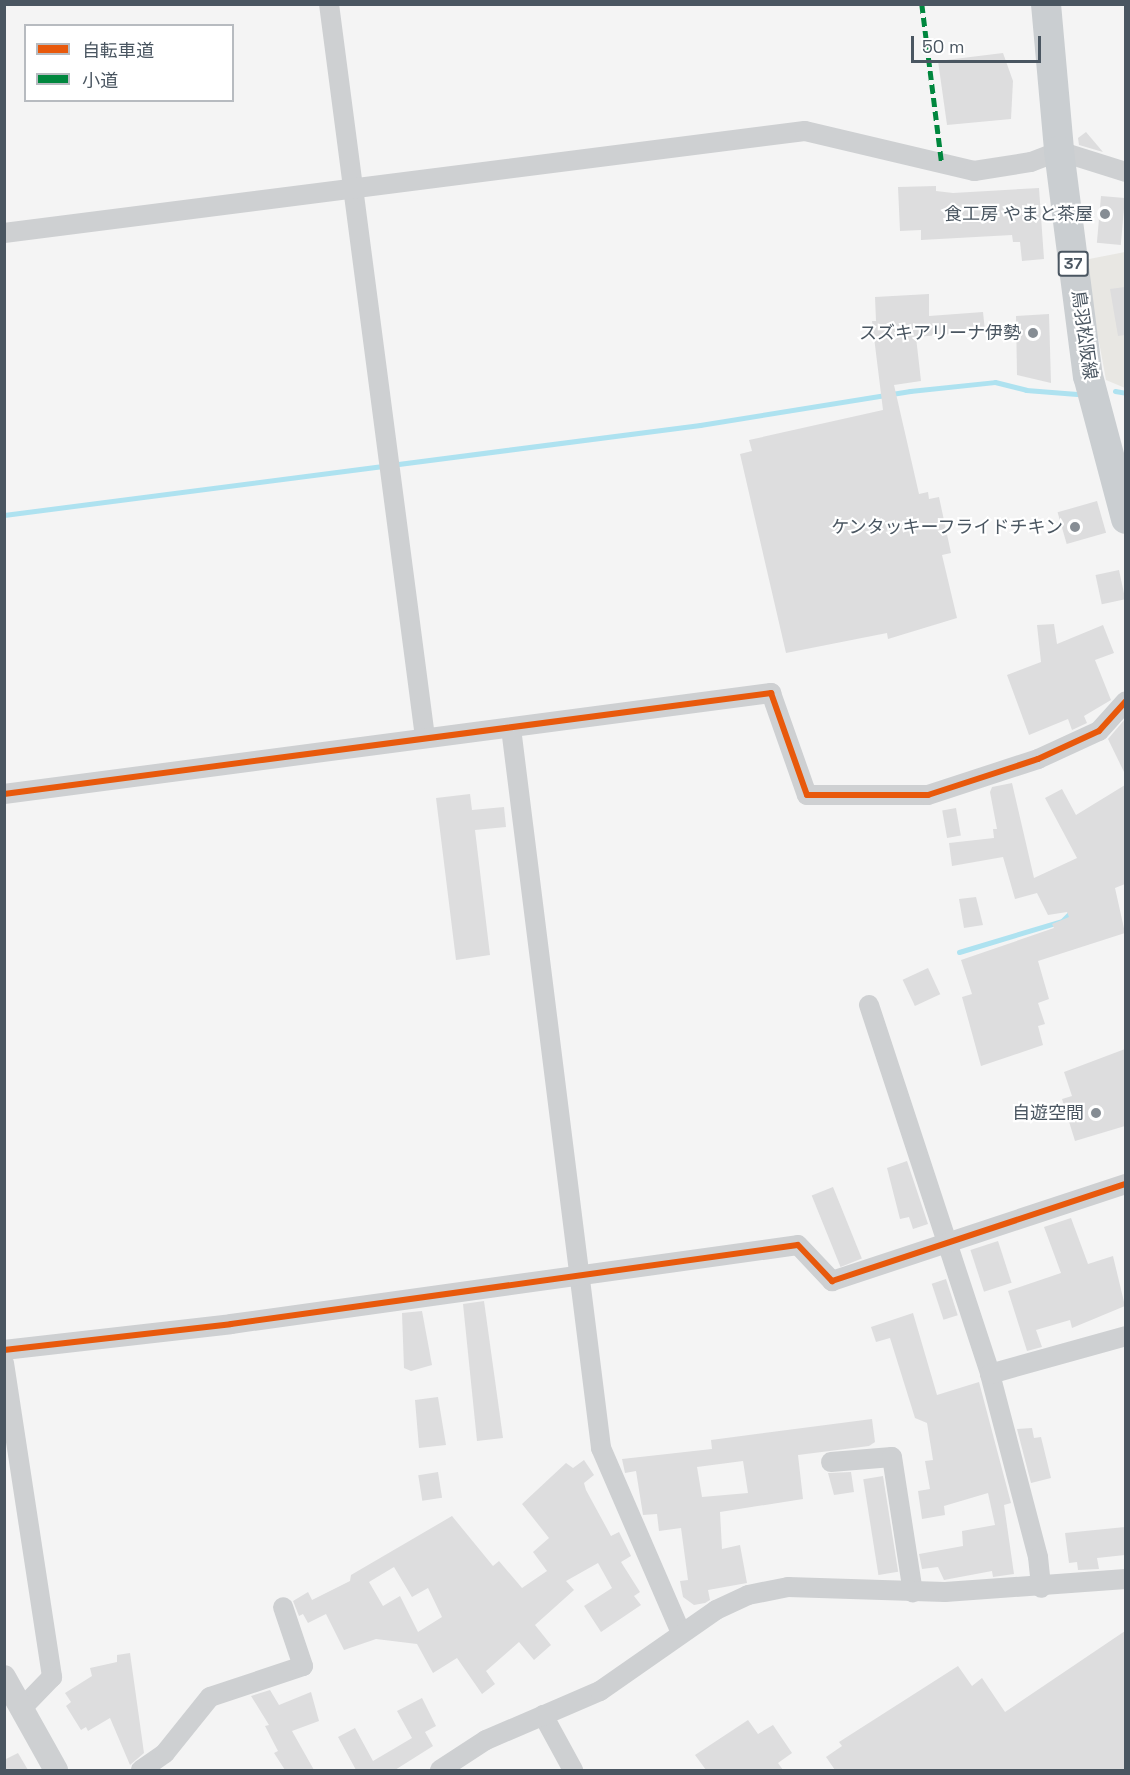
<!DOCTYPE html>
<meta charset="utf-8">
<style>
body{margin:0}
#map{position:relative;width:1130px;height:1775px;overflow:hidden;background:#f4f4f4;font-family:"Space Grotesk","Noto Sans JP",sans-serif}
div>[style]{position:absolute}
.commercial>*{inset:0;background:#e8e7e3}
.stream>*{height:5px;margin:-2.5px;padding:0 2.5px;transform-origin:2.5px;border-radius:2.5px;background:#aee2f0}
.building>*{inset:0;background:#ddddde;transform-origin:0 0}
.minor>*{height:20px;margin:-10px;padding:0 10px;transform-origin:10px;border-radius:10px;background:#ced0d2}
.tertiary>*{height:24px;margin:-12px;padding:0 12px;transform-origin:12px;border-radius:12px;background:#ced0d2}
.primary>*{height:30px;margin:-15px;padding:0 15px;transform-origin:15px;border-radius:15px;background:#caced1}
.quiet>*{height:4.5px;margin-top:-2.25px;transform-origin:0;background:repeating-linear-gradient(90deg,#00873e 0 9px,transparent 0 13.5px)}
.cycleway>*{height:6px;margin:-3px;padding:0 3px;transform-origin:3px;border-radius:3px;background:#e8590c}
.dots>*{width:16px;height:16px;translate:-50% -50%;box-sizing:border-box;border:3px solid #fff;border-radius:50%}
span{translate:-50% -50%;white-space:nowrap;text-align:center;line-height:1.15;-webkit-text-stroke:4.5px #fff;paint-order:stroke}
.shield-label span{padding:2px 4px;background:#fff;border:2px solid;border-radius:4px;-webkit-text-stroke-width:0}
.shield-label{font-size:16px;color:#4a5661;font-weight:700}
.poi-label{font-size:18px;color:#4a5661}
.right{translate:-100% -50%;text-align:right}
.street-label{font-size:18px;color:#4a5661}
.frame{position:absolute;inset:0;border:6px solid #4a5661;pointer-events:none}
.legend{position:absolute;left:24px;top:24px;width:210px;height:78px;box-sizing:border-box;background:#fff;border:2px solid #b7bbc0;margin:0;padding:8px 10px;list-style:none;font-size:18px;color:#4a5661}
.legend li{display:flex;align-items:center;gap:12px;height:30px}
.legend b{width:30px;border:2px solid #b7bbc0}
.scale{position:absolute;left:911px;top:36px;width:130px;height:27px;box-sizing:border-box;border:3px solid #4a5661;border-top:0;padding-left:8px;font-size:18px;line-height:21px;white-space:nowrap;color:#4a5661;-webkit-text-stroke:4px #fff;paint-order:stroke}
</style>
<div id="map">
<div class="commercial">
<i style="clip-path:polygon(1125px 252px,1125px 388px,1106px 380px,1084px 260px)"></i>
</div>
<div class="stream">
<i style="left:1115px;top:391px;width:11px;rotate:10deg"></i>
<i style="left:4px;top:515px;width:702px;rotate:-7.37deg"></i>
<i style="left:700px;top:425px;width:213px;rotate:-9.2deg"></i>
<i style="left:910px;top:391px;width:85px;rotate:-6deg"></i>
<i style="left:995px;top:382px;width:32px;rotate:14deg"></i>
<i style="left:1026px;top:390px;width:51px;rotate:4.5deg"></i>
<i style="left:959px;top:952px;width:108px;rotate:-16.8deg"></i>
<i style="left:1062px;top:921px;width:13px;rotate:-45deg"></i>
</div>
<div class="building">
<i style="clip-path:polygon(1003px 53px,1013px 81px,1011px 119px,947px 125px,938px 61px)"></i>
<i style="clip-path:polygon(1086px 132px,1103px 152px,1079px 145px,1078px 138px)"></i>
<i style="clip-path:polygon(936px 186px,936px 191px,953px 193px,1039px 188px,1044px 259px,1022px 261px,1020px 242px,1013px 242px,1012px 235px,921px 240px,921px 230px,900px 231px,898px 187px)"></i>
<i style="left:1101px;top:196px;width:24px;height:47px;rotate:5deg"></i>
<i style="clip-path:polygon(1125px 287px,1125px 335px,1118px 336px,1110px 289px)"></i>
<i style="clip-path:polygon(929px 294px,929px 316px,983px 312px,985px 331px,916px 337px,921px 381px,894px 385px,919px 494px,928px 492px,929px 499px,939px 497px,951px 553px,942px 555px,957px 618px,888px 639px,887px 633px,786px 653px,740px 454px,752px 451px,749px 440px,883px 410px,872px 321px,876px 321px,875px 297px)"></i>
<i style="clip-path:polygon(1049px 314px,1051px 383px,1017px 375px,1016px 316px)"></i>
<i style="left:1097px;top:501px;width:33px;height:41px;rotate:74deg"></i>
<i style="left:1119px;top:570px;width:30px;height:24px;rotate:78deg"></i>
<i style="clip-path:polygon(1054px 624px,1057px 644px,1103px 625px,1114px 653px,1095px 660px,1111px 700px,1084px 716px,1087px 723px,1072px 730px,1068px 719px,1029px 735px,1007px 675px,1041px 662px,1037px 625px)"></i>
<i style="clip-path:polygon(1125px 719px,1125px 774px,1108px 739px)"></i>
<i style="clip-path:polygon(1012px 783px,1034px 878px,1077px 858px,1045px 798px,1062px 789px,1076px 815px,1125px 785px,1125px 884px,1115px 888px,1125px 933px,1038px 961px,1049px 999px,1038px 1003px,1045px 1024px,1038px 1026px,1043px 1045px,981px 1066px,962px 997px,972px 994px,961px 960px,1054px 928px,1052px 924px,1069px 917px,1067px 912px,1048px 915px,1037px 893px,1015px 899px,1003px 857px,952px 866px,949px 843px,994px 838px,993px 829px,997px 829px,990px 792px,992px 787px)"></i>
<i style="clip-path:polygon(470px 794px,472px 810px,504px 807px,506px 827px,475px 830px,490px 955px,456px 960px,436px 798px)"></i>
<i style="left:956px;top:808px;width:28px;height:14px;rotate:80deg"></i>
<i style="clip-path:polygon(976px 897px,983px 925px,964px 928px,959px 899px)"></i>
<i style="left:928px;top:968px;width:29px;height:28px;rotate:65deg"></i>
<i style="clip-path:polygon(1125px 1049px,1125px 1126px,1075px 1141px,1062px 1099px,1072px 1096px,1064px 1072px)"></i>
<i style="clip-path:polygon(907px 1161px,928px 1224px,913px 1229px,909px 1217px,900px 1219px,887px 1168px)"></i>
<i style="left:833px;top:1187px;width:77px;height:23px;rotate:68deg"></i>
<i style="clip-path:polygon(1071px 1218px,1088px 1264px,1113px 1256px,1125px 1306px,1072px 1328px,1070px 1320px,1036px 1330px,1042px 1347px,1027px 1351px,1008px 1291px,1061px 1273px,1044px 1227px)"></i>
<i style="left:998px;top:1241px;width:44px;height:29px;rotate:72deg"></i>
<i style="left:946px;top:1279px;width:38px;height:15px;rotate:72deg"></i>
<i style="clip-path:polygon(484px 1301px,503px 1438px,477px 1441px,463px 1304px)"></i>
<i style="clip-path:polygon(422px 1311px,432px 1365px,411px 1371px,404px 1368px,402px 1313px)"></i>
<i style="clip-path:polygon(913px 1313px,937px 1395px,979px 1382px,1011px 1503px,1004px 1505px,1014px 1574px,993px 1577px,992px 1571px,944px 1580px,938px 1567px,922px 1569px,919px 1554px,963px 1546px,962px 1531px,995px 1525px,988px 1493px,944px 1506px,945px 1515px,922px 1519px,918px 1491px,930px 1489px,925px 1461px,933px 1460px,927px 1423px,915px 1418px,890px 1338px,876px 1342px,871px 1327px)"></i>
<i style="clip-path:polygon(438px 1397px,446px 1445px,419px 1448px,415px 1400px)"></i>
<i style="clip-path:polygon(evenodd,872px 1419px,875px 1442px,869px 1446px,798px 1455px,803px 1499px,720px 1512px,722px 1549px,740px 1545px,747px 1583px,708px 1590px,710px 1600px,705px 1603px,694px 1605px,683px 1597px,680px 1581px,688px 1580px,681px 1528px,659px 1531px,657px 1514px,643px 1515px,636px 1471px,625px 1473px,622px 1459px,712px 1449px,711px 1440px,872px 1419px,743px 1461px,748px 1493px,702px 1497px,697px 1467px,743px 1461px)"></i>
<i style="clip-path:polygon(1032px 1428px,1034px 1438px,1041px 1437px,1051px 1478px,1031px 1483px,1017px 1429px)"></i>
<i style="clip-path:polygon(evenodd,584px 1460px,594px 1475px,584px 1483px,586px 1490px,611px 1536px,619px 1532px,631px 1556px,621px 1562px,640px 1592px,634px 1596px,641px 1605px,601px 1632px,584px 1606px,612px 1588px,598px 1563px,566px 1581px,574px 1590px,535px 1625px,551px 1645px,534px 1660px,519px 1642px,486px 1671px,495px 1684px,482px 1694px,457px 1658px,433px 1673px,417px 1644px,376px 1639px,344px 1650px,326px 1614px,308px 1623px,303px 1614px,299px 1616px,293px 1601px,308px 1592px,312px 1600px,350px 1581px,351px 1575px,452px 1516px,493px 1566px,499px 1561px,522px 1588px,547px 1571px,533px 1552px,549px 1538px,522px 1504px,566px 1463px,573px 1468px,584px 1460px,394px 1567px,412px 1597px,428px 1588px,442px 1617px,418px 1632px,400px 1596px,383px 1606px,369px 1582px,394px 1567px)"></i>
<i style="left:438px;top:1472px;width:26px;height:20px;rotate:81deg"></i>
<i style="clip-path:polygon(851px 1472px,854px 1492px,834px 1495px,828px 1473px)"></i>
<i style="left:883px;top:1476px;width:97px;height:20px;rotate:81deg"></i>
<i style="clip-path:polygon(1125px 1527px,1125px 1555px,1097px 1558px,1099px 1569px,1078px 1570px,1077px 1562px,1069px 1563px,1065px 1533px)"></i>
<i style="clip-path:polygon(1125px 1631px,1125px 1770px,835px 1770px,826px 1757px,842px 1746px,839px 1742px,958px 1666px,972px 1686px,982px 1678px,1005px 1712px)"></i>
<i style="clip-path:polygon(130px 1653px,144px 1753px,130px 1765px,110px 1718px,88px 1731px,86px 1727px,81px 1730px,66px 1706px,71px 1702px,65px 1693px,92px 1676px,90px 1668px,117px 1662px,117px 1655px)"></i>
<i style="clip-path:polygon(270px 1690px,279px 1705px,311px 1692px,319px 1721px,292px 1731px,314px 1770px,285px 1770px,274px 1753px,278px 1751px,265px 1726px,269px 1725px,251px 1696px)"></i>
<i style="clip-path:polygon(422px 1698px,436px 1726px,425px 1732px,433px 1746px,395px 1770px,356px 1770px,338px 1737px,355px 1728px,373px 1761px,412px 1738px,397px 1711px)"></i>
<i style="clip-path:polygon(748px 1720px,758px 1734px,773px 1725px,792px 1753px,778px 1763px,783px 1770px,706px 1770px,695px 1755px)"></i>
<i style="clip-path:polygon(18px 1753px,28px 1770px,4px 1770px,4px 1760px)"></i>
</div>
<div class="minor">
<i style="left:329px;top:4px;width:739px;rotate:82.54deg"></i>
<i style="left:4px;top:233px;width:807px;rotate:-7.26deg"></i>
<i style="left:805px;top:131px;width:174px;rotate:13.3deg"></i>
<i style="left:974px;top:171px;width:58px;rotate:-9deg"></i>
<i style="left:1031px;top:162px;width:30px;rotate:-21deg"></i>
<i style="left:1059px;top:151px;width:70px;rotate:17.4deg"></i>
<i style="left:511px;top:728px;width:726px;rotate:82.87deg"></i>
<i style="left:601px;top:1448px;width:202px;rotate:66.6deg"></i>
<i style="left:4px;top:794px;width:774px;rotate:-7.5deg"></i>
<i style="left:771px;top:693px;width:108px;rotate:70.6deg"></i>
<i style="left:807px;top:795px;width:121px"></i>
<i style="left:928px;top:795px;width:116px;rotate:-18.1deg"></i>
<i style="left:1038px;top:759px;width:67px;rotate:-24.7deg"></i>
<i style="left:1099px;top:731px;width:40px;rotate:-48deg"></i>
<i style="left:869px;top:1005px;width:388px;rotate:71.8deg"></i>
<i style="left:990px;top:1374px;width:189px;rotate:75.3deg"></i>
<i style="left:1038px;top:1557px;width:31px;rotate:84deg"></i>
<i style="left:4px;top:1350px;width:228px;rotate:-6.5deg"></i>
<i style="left:231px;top:1324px;width:572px;rotate:-7.93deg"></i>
<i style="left:798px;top:1245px;width:50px;rotate:46.6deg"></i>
<i style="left:832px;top:1281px;width:310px;rotate:-18.3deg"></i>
<i style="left:4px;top:1363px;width:318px;rotate:81.3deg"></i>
<i style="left:52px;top:1677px;width:42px;rotate:134deg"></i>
<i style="left:990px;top:1374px;width:141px;rotate:-15.6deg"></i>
<i style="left:831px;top:1462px;width:61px;rotate:-4.7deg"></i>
<i style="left:892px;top:1457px;width:137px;rotate:81.2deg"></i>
<i style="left:543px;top:1715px;width:63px;rotate:61.4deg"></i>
<i style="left:141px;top:1770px;width:29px;rotate:-35deg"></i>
<i style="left:165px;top:1753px;width:72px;rotate:-51.2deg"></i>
<i style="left:210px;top:1697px;width:98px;rotate:-18.4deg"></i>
<i style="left:303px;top:1666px;width:62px;rotate:-108.7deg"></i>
<i style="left:440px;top:1770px;width:55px;rotate:-33.1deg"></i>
<i style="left:486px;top:1740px;width:124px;rotate:-23.3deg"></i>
<i style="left:600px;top:1691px;width:141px;rotate:-34.9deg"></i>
<i style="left:716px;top:1610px;width:35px;rotate:-25deg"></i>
<i style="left:748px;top:1595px;width:41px;rotate:-11.3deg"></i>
<i style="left:788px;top:1587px;width:157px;rotate:1.8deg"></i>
<i style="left:945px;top:1592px;width:181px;rotate:-4.1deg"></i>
</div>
<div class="tertiary">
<i style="left:4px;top:1677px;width:107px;rotate:60.8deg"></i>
</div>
<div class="primary">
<i style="left:1046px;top:4px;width:148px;rotate:84.9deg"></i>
<i style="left:1059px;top:151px;width:227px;rotate:82.7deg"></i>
<i style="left:1088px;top:376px;width:148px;rotate:75.1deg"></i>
</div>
<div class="quiet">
<i style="left:922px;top:4px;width:161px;rotate:82.9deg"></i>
</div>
<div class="cycleway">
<i style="left:4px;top:794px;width:774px;rotate:-7.5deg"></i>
<i style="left:771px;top:693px;width:108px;rotate:70.6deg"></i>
<i style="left:807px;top:795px;width:121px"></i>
<i style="left:928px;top:795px;width:116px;rotate:-18.1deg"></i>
<i style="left:1038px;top:759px;width:67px;rotate:-24.7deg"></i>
<i style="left:1099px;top:731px;width:40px;rotate:-48deg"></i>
<i style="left:4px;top:1350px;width:228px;rotate:-6.5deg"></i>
<i style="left:231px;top:1324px;width:572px;rotate:-7.93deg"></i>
<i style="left:798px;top:1245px;width:50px;rotate:46.6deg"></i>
<i style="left:832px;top:1281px;width:310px;rotate:-18.3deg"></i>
</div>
<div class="dots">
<i style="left:1105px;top:214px;background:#868d94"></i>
<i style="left:1033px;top:333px;background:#868d94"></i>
<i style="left:1075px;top:527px;background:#868d94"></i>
<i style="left:1096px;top:1113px;background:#868d94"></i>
</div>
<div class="shield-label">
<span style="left:1073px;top:264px">37</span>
</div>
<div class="poi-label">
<span class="right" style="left:1093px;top:214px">食工房 やまと茶屋</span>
<span class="right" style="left:1021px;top:333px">スズキアリーナ伊勢</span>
<span class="right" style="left:1063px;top:527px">ケンタッキーフライドチキン</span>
<span class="right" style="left:1084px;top:1113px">自遊空間</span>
</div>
<div class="street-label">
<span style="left:1084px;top:335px;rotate:82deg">鳥羽松阪線</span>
</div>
<div class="frame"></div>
<ul class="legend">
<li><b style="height:8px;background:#e8590c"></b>自転車道</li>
<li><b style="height:8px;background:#00873e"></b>小道</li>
</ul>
<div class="scale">50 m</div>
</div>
